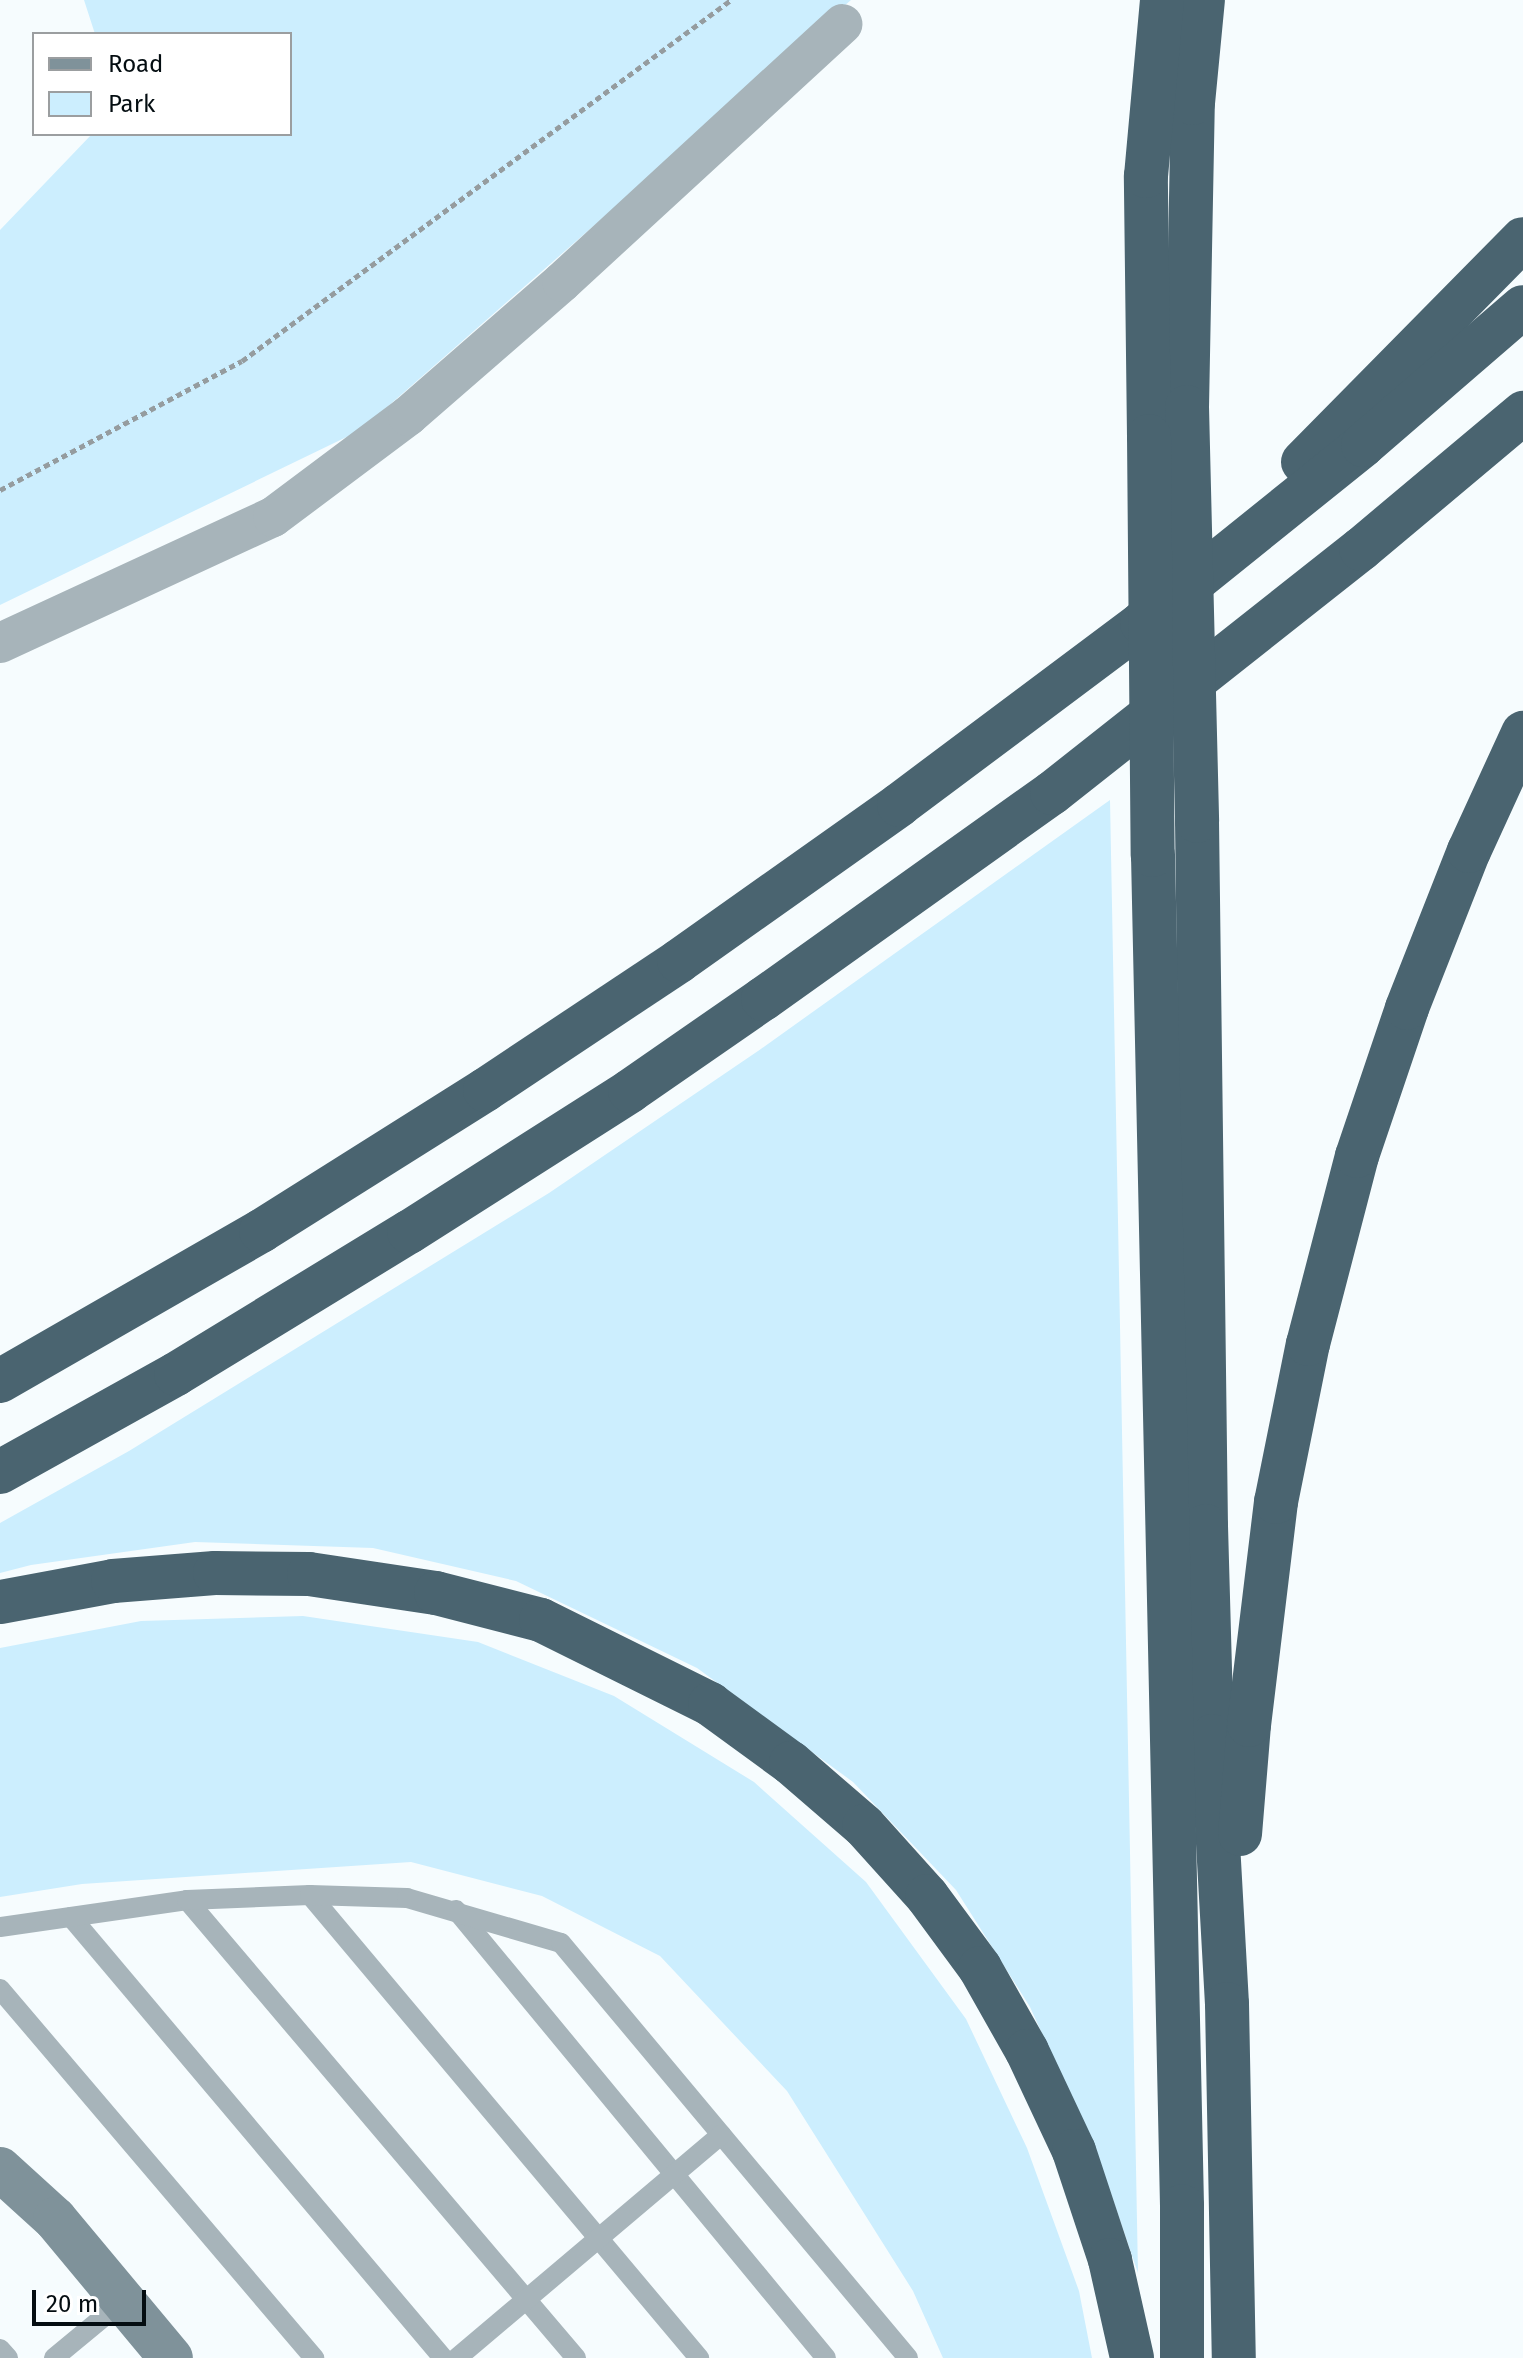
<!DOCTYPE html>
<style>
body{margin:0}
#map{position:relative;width:1523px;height:2358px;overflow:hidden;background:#f6fcfe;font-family:"Fira Sans",sans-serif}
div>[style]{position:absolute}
.green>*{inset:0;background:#cceefe}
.path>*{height:5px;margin-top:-2.5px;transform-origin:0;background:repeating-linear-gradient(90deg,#959c9f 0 6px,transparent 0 10px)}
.service>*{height:20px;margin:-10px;padding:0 10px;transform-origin:10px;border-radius:10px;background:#a7b4ba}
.minor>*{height:40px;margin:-20px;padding:0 20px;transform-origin:20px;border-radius:20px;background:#a7b4ba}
.secondary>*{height:44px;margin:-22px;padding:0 22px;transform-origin:22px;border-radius:22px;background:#7f929a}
.motorway>*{height:44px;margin:-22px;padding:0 22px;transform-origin:22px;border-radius:22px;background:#4a6470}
.motorway-bridge>*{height:44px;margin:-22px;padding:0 22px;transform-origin:22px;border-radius:22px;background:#4a6470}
span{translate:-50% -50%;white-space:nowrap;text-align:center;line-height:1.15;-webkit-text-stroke:8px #fff;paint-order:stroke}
.legend{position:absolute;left:32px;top:32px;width:260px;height:104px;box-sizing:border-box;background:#fff;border:2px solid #9b9ea0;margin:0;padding:10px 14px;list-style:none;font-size:24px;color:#040d11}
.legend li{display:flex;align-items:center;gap:16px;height:40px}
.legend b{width:40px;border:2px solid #9b9ea0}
.scale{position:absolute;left:32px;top:2290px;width:114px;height:36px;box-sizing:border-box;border:4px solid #040d11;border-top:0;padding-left:10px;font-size:24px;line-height:28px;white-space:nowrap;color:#040d11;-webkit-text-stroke:6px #fff;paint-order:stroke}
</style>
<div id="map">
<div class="green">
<i style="clip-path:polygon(84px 0,851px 0,361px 430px,0 605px,0 230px,92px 134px,290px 134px,290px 34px,95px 34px)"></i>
<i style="clip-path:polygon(1110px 800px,1138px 2273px,1099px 2159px,1030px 2007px,956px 1890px,853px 1782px,697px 1668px,516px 1581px,373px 1548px,195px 1542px,31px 1565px,0 1573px,0 1523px,129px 1451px,549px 1193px,758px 1051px)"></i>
<i style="clip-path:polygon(303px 1616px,478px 1642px,614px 1696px,754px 1782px,866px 1882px,966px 2019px,1027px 2148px,1079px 2291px,1092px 2358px,943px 2358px,913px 2291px,787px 2091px,660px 1956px,542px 1896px,411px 1862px,82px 1884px,0 1897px,0 1648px,141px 1621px)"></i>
</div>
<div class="path">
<i style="left:0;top:490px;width:274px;rotate:-28.1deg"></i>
<i style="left:242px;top:361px;width:608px;rotate:-36.44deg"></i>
</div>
<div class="service">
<i style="left:310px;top:1895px;width:605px;rotate:49.96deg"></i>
<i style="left:187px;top:1900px;width:601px;rotate:49.66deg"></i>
<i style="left:456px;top:1910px;width:581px;rotate:50.45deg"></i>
<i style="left:71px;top:1917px;width:577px;rotate:49.85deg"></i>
<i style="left:0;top:1927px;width:189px;rotate:-8.2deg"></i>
<i style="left:187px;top:1900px;width:123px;rotate:-2.3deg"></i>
<i style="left:310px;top:1895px;width:97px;rotate:1.8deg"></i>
<i style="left:407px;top:1898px;width:160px;rotate:16.3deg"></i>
<i style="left:561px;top:1943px;width:541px;rotate:50.1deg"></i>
<i style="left:0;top:1989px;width:485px;rotate:49.6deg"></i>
<i style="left:0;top:2349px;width:12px;rotate:48deg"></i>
<i style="left:54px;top:2358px;width:89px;rotate:-39.6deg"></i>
<i style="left:457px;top:2358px;width:346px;rotate:-40.2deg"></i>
</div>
<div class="minor">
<i style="left:0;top:643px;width:301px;rotate:-24.8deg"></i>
<i style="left:273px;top:517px;width:169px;rotate:-36.8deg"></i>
<i style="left:408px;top:416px;width:204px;rotate:-41deg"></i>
<i style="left:562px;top:282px;width:381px;rotate:-42.6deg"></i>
</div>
<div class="secondary">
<i style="left:0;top:2169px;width:74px;rotate:42.3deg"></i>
<i style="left:55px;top:2219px;width:181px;rotate:50.2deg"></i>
</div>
<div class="motorway">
<i style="left:1187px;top:407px;width:304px;rotate:-88.9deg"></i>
<i style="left:1193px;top:103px;width:103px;rotate:-84.5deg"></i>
<i style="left:1149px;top:436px;width:260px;rotate:-90.7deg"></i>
<i style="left:1146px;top:176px;width:177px;rotate:-84.8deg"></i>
<i style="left:1303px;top:462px;width:313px;rotate:-45.4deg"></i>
<i style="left:1197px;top:821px;width:705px;rotate:89.27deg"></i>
<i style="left:1206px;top:1526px;width:210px;rotate:88.4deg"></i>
<i style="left:1212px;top:1736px;width:268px;rotate:86.8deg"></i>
<i style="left:1227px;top:2004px;width:354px;rotate:88.9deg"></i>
<i style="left:1153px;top:855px;width:1351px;rotate:88.77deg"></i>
<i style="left:1182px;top:2206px;width:152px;rotate:90deg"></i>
<i style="left:0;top:1381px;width:301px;rotate:-29.9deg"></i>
<i style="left:261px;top:1231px;width:265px;rotate:-32.2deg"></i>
<i style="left:485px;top:1090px;width:233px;rotate:-33.6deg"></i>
<i style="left:679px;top:961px;width:270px;rotate:-35.3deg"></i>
<i style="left:899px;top:805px;width:304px;rotate:-36.8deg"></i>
<i style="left:1142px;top:623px;width:284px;rotate:-38.8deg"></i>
<i style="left:1363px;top:445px;width:211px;rotate:-40.8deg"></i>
<i style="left:0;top:1472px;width:201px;rotate:-29.1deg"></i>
<i style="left:176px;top:1374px;width:273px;rotate:-31.4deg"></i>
<i style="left:409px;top:1232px;width:262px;rotate:-32.5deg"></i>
<i style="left:630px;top:1091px;width:162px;rotate:-34.7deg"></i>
<i style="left:763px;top:999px;width:355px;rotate:-35.5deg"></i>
<i style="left:1052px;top:793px;width:394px;rotate:-38.3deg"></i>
<i style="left:1361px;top:549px;width:212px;rotate:-40deg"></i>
<i style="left:0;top:1602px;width:115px;rotate:-10.5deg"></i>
<i style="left:113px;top:1581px;width:102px;rotate:-4.5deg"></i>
<i style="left:215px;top:1573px;width:94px;rotate:0.6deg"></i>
<i style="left:309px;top:1574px;width:128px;rotate:8.5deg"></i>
<i style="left:436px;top:1593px;width:108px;rotate:14.4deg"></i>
<i style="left:541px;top:1620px;width:189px;rotate:26.4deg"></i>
<i style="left:710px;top:1704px;width:100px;rotate:36.1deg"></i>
<i style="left:791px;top:1763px;width:96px;rotate:40.8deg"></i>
<i style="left:864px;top:1826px;width:94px;rotate:48deg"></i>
<i style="left:927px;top:1896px;width:89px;rotate:53.6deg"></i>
<i style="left:980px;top:1968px;width:95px;rotate:60.5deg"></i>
<i style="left:1027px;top:2051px;width:110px;rotate:64.8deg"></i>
<i style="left:1074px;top:2151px;width:115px;rotate:71.7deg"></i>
<i style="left:1110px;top:2260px;width:100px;rotate:77.3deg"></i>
<i style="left:1240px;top:1834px;width:109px;rotate:-85.3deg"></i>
<i style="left:1249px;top:1725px;width:225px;rotate:-83.1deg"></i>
<i style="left:1276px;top:1502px;width:161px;rotate:-78.6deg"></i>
<i style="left:1308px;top:1344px;width:194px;rotate:-75.4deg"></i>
<i style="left:1357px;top:1156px;width:156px;rotate:-71.3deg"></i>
<i style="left:1407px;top:1008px;width:169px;rotate:-68.5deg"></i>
<i style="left:1469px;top:851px;width:130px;rotate:-65.4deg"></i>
</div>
<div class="motorway-bridge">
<i style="left:1187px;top:407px;width:414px;rotate:88.6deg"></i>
<i style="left:1149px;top:436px;width:419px;rotate:89.5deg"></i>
</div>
<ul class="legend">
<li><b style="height:10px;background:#7f929a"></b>Road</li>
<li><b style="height:22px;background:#cceefe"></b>Park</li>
</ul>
<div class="scale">20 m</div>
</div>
